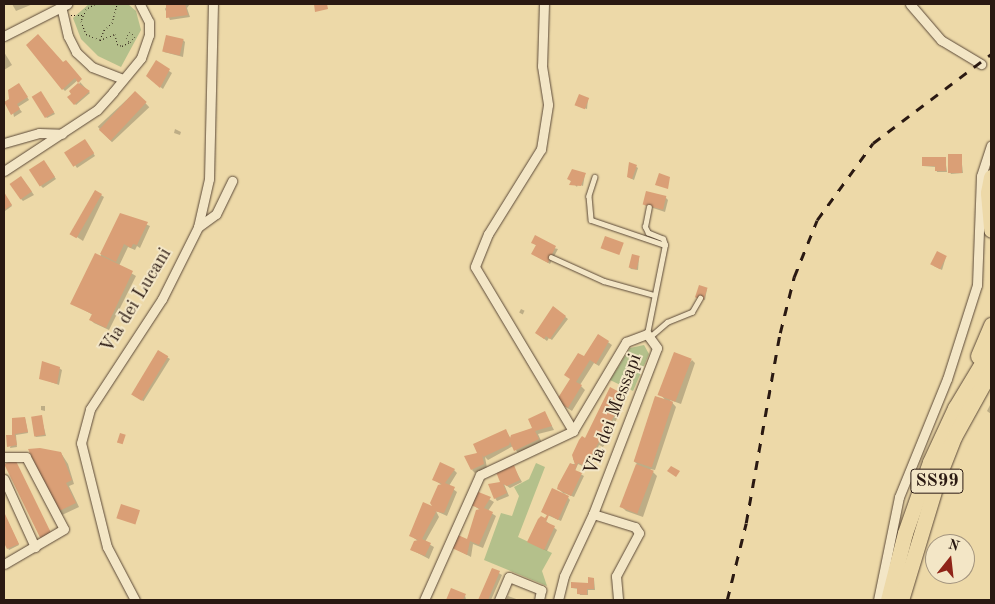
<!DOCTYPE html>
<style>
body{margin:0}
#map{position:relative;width:995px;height:604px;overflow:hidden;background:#edd9a8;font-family:"Old Standard TT",serif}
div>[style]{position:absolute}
.green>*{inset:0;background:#b4c08b}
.shadow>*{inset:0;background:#0003;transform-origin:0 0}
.building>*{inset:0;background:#da9f76;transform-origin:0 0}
.path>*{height:1px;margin-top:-0.5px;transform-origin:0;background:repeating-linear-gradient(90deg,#2a1912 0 1px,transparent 0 3.5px)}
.roads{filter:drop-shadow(0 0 1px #5b4938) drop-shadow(0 0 1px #5b4938)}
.service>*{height:4.5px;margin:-2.25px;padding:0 2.25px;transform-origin:2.25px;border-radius:2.25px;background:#f3e6c6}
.minor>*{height:9px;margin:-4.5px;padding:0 4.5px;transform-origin:4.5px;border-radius:4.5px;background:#f3e6c6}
.trunk>*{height:15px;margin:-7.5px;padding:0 7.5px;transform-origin:7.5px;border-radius:7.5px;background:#edd9a8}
.rail>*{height:2.5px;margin-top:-1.25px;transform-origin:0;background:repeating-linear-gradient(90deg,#2a1912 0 9px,transparent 0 18px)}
span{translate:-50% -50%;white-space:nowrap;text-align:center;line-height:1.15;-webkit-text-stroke:4px #f3e6c6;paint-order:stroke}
.shield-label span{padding:1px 4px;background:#f3e6c6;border:1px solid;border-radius:4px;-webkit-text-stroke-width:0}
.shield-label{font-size:18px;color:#2a1912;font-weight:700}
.street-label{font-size:19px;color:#2a1912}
.frame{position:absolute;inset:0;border:5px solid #2a1912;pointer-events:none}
.north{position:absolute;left:925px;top:534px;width:50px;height:50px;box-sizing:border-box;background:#f3e6c6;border:1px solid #a3947e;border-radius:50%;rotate:16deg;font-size:14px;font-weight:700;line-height:20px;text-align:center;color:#2a1912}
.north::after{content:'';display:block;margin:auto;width:18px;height:22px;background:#8f2418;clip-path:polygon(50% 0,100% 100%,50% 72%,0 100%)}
</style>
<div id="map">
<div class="green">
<i style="clip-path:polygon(89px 4px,128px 4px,136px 11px,141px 30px,121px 67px,98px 56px,81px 39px,73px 18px)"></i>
<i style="clip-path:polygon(644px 345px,649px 354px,633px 391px,610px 380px,630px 348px)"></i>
<i style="clip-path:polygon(536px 463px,545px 467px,518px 537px,552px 553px,542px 571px,547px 586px,484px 560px,501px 513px,512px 516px,519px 496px,514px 487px,529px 479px)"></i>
</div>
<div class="shadow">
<i style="clip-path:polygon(12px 4px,33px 4px,16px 11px)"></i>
<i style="clip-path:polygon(168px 4px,190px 4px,187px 8px,190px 17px,170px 20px,165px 9px)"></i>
<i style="clip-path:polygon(183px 40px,185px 42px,183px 57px,164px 52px)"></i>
<i style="clip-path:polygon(49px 48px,90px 93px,76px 105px,69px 98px,73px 94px,70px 91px,80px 83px,78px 80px,65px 91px,63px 89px)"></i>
<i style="clip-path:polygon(4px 52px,12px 65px,4px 70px)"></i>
<i style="clip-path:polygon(156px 62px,172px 73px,163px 89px,150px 79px)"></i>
<i style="clip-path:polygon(21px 87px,29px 100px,18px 107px,22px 112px,14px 117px,10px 99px)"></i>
<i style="left:135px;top:92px;width:21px;height:51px;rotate:47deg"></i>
<i style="clip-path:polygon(42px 94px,55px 114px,47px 118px,46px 117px)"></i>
<i style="clip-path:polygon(588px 99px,587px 109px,578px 106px)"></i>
<i style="clip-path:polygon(175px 129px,181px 132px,180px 135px,174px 133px)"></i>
<i style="clip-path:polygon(87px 143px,95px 156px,77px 168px,75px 165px)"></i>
<i style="clip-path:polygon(961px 156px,963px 173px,951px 174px,950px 172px)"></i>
<i style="clip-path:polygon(945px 158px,947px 172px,937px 172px,936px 167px,923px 166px)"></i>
<i style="clip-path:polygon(630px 163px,638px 168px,634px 180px,628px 177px)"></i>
<i style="clip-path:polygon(46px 164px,56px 179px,43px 188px,41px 186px)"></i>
<i style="clip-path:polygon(585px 174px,583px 186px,578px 184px,577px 187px,569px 179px)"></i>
<i style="clip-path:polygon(21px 177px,34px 195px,23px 201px,21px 199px)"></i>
<i style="clip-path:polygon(96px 192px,104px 197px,83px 241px,74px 235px)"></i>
<i style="clip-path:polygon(4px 193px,12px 206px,5px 211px,4px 210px)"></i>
<i style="clip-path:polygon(665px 197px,668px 200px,665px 212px,644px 205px)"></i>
<i style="clip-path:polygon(121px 214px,150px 226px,140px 248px,137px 246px,135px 250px,128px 247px,119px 266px,136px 276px,109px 330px,94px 323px,91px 320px,93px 315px,72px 303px,100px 257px)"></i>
<i style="clip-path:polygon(533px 243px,558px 249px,550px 264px,533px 254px,537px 246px)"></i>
<i style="clip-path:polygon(946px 257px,942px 270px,934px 266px)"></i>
<i style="clip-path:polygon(639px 258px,638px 270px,631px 269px,630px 268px)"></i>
<i style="clip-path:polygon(707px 289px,705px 300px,698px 298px)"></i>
<i style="clip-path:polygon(554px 308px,568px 319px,552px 340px,549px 338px,547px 341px,539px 335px)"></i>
<i style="left:521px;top:309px;width:4px;height:4px;rotate:27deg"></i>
<i style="clip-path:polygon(598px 335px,612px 345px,599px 366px,594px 363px,580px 385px,585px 390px,572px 411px,561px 404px,571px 379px)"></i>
<i style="left:159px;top:352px;width:13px;height:50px;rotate:32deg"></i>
<i style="clip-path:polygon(692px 360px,695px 363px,681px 404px,670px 400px,676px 407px,655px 470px,650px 469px,657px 476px,643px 517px,626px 511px,622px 507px,637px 464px,634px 461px,667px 402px,661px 395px)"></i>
<i style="clip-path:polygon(59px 368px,62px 370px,59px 385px,40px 378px)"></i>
<i style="clip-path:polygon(622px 395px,626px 398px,608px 439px,603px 447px,599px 445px,589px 469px,578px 464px,575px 471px,584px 476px,574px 497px,564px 493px,570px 500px,561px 521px,545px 514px,543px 512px,566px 496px,559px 489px,571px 464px,577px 464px,573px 459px,580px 440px,586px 439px)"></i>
<i style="clip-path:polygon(991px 403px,991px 414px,987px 411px)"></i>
<i style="clip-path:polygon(41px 406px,45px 406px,45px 411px,41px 410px)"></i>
<i style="clip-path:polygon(545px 413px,554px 430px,538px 434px,542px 443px,518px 453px,513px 446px,488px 460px,485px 457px,487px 468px,475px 473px,472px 470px,479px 454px,506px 431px,511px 439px,534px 429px)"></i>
<i style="clip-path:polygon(41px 416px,46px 436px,36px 437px,35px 436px)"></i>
<i style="clip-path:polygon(25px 418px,28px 433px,16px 435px,17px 447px,10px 448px,13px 436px)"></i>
<i style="clip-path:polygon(61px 453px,68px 464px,74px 484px,69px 486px,79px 507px,62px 515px,59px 511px)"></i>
<i style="clip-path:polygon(513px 466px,522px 482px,510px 488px,504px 484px,509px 496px,497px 501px,495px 498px,502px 483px)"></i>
<i style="clip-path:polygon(454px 470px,457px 473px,449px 486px,457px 492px,447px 516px,436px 511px,439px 517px,425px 542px,434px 547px,429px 559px,412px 550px,418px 541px,410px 535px,435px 509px,442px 485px,434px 480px)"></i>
<i style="clip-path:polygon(477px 492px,494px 502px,488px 511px,496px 516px,483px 548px,473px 544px,471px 557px,454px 548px,468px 540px,480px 510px,472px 504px)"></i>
<i style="clip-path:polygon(4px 513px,19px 545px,9px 550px,4px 540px)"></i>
<i style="clip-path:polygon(541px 517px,557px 530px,547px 551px,529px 542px)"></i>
<i style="clip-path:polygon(965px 556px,974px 560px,972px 565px,965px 565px)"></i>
<i style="clip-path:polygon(492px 569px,502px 575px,491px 600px,479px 600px)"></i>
<i style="clip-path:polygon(935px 574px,962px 574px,960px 582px)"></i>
<i style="clip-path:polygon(594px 579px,595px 590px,588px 590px,588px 595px,580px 595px,579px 589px,572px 588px,589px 584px)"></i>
<i style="clip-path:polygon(452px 590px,465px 595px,466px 600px,449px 600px)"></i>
<i style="clip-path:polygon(508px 596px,519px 600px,506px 600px)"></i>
</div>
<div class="building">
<i style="clip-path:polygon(166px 4px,185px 4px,188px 15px,166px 18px)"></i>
<i style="clip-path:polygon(314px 4px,327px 4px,328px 9px,315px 12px)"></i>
<i style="clip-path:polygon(38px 34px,63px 62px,66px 60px,82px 79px,78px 83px,75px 78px,62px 90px,26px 45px)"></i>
<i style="left:166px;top:35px;width:18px;height:17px;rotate:13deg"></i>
<i style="clip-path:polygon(156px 60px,170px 69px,160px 88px,146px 76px)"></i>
<i style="clip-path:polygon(19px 83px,28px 97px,17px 104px,20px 109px,11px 115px,4px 102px,9px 99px,8px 90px)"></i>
<i style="clip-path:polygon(78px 83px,90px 91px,74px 105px,67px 97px,71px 94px,69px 91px)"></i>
<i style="left:41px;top:91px;width:25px;height:11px;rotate:58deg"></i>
<i style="left:135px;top:91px;width:16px;height:53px;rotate:43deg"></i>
<i style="left:579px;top:94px;width:11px;height:12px;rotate:22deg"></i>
<i style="left:85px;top:139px;width:17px;height:25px;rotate:57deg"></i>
<i style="left:948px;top:154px;width:14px;height:19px"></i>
<i style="clip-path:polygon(922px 157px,946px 157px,946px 171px,935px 171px,935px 166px,922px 166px)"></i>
<i style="left:44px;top:160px;width:20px;height:18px;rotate:57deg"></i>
<i style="clip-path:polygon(629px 162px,637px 165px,632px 179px,627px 177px)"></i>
<i style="clip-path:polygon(572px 169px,586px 173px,581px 186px,569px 185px,571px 181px,567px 179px)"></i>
<i style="clip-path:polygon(659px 173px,670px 177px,668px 189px,655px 185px)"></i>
<i style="left:21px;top:176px;width:19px;height:14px;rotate:55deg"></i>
<i style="left:95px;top:190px;width:8px;height:51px;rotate:30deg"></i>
<i style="left:646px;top:191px;width:21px;height:14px;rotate:14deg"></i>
<i style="clip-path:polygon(4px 192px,12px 205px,4px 210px)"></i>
<i style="clip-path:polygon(120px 213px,148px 222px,137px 245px,133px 244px,131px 248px,124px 244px,116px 262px,100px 254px)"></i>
<i style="clip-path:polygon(535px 235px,556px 246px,548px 263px,531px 254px,536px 245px,531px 243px)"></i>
<i style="left:605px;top:236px;width:20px;height:13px;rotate:20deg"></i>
<i style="left:937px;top:251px;width:11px;height:15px;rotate:27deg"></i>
<i style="clip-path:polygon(95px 253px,133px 271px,106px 328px,89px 320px,92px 314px,70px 304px)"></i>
<i style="left:632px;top:254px;width:8px;height:14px;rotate:14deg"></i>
<i style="left:699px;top:285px;width:9px;height:13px;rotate:18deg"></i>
<i style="clip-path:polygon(553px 306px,566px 316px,550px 339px,546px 336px,544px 339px,535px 333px)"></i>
<i style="clip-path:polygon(598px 334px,609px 341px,596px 364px,590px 360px,576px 382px,582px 385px,568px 408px,556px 401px,570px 379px,564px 375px,578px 353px,584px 356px)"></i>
<i style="left:158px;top:350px;width:12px;height:52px;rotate:31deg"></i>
<i style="left:674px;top:352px;width:19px;height:46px;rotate:21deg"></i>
<i style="clip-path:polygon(42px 361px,60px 367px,57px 384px,39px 379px)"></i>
<i style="clip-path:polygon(610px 387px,623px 394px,621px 404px,585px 466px,578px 463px,575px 470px,582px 473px,571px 496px,557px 489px,558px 485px,570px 463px,575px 465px,572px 455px,579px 440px,582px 436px,585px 438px)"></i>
<i style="left:655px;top:396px;width:19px;height:69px;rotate:18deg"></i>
<i style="clip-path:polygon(545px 411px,552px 426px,535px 431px,539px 439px,514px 451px,510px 442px,509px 445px,483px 457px,482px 454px,484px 464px,471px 470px,464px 456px,477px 453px,473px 444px,506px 429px,510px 438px,511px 435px,532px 428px,528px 419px)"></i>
<i style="left:42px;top:415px;width:20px;height:11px;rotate:81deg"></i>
<i style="clip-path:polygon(25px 417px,28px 432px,15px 434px,17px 445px,7px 447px,6px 435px,12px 435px,12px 418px)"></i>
<i style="left:120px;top:433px;width:6px;height:10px;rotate:18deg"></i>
<i style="clip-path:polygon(40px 448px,61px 452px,72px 480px,66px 483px,76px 503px,57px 512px,28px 449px)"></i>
<i style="left:15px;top:459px;width:83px;height:12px;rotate:64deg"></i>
<i style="clip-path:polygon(440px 462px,455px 469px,445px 483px,455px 487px,444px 513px,433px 511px,436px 512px,422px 539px,431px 543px,425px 556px,410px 550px,414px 541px,418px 540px,409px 536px,423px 502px,432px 506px,430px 503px,438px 485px,442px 484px,432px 480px)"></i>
<i style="left:636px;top:464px;width:19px;height:46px;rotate:21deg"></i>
<i style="clip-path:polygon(514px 465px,520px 480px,507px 486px,503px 484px,507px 493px,494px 499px,488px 484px,500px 482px,496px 472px)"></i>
<i style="clip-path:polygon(671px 466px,680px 471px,676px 477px,667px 471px)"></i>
<i style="clip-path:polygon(552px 488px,569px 496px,558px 520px,549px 515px,546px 522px,555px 526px,544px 550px,527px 542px,538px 519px,541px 516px,545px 518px,547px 515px,541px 512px)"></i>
<i style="clip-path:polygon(476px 491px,491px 497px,484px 508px,493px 512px,479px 545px,470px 541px,467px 555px,452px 548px,458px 535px,467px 539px,476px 510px,480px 509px,471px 505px)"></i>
<i style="left:121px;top:504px;width:20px;height:15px;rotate:18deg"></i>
<i style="clip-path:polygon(4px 512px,19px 544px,7px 549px,4px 543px)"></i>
<i style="clip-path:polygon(492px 568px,500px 571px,488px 600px,478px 600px)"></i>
<i style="clip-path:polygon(937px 574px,960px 574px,958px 580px)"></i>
<i style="clip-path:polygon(588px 577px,594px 578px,594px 589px,587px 589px,587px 595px,577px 594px,577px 588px,571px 588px,571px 582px,588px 583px)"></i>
<i style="clip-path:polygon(451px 588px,466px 594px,463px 600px,446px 600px)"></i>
</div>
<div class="path">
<i style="left:95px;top:4px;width:10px;rotate:151deg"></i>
<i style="left:86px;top:9px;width:13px;rotate:113deg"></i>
<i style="left:81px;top:21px;width:14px;rotate:69deg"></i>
<i style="left:86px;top:34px;width:15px;rotate:23deg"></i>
<i style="left:100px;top:40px;width:16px;rotate:-22deg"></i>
<i style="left:115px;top:34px;width:10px;rotate:79deg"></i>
<i style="left:117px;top:44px;width:5px;rotate:22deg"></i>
<i style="left:122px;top:46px;width:9px;rotate:-27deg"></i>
<i style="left:130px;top:42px;width:7px;rotate:-45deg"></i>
<i style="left:135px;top:37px;width:7px;rotate:-135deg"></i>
<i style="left:130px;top:32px;width:7px;rotate:124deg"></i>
<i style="left:126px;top:38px;width:6px;rotate:45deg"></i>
<i style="left:71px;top:15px;width:11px"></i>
<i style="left:100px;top:40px;width:11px;rotate:-68deg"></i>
<i style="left:104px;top:30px;width:11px;rotate:-41deg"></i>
<i style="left:112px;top:23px;width:20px;rotate:-75deg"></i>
</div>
<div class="roads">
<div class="service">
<i style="left:595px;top:177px;width:20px;rotate:108deg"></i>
<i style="left:589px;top:196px;width:24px;rotate:85deg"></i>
<i style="left:591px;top:220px;width:78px;rotate:18.7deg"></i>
<i style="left:551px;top:257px;width:58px;rotate:24.4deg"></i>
<i style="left:604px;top:281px;width:52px;rotate:15.6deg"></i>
<i style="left:647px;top:334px;width:91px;rotate:-78.6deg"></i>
<i style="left:665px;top:245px;width:6px;rotate:-108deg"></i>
<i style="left:663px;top:239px;width:16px;rotate:-158deg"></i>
<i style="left:648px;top:233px;width:7px;rotate:-117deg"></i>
<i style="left:645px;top:227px;width:20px;rotate:-79deg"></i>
<i style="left:651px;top:336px;width:21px;rotate:-41deg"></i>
<i style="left:667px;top:322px;width:27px;rotate:-22deg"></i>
<i style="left:692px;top:312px;width:16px;rotate:-60deg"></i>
</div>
<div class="minor">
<i style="left:544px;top:4px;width:62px;rotate:91.8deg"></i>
<i style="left:542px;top:66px;width:39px;rotate:81deg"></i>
<i style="left:548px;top:105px;width:45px;rotate:99deg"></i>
<i style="left:541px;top:149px;width:100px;rotate:121.9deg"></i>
<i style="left:488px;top:234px;width:35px;rotate:112deg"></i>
<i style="left:475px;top:267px;width:191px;rotate:59.1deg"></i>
<i style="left:910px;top:4px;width:48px;rotate:49.3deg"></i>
<i style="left:941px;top:40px;width:47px;rotate:31deg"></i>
<i style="left:61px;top:6px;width:31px;rotate:77deg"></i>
<i style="left:68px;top:36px;width:18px;rotate:63deg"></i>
<i style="left:76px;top:52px;width:22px;rotate:43deg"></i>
<i style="left:92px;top:67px;width:33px;rotate:21deg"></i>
<i style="left:4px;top:36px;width:71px;rotate:-26.9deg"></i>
<i style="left:4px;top:143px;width:36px;rotate:-16deg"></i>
<i style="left:39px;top:133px;width:23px;rotate:2deg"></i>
<i style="left:4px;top:171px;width:111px;rotate:-33.3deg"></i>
<i style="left:97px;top:110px;width:24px;rotate:-48deg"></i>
<i style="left:113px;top:92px;width:44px;rotate:-50.5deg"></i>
<i style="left:141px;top:58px;width:24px;rotate:-71deg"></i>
<i style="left:149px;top:35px;width:13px;rotate:-90deg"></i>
<i style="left:149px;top:22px;width:20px;rotate:-117deg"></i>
<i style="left:198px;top:227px;width:22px;rotate:-36deg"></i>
<i style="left:216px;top:214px;width:37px;rotate:-64deg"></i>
<i style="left:4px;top:457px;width:22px"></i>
<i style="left:26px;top:457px;width:81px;rotate:62.2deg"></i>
<i style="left:64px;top:529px;width:69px;rotate:149.7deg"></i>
<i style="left:4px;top:479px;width:75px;rotate:65.5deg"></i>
<i style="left:593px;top:514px;width:44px;rotate:17.2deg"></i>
<i style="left:635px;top:527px;width:7px;rotate:56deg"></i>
<i style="left:639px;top:533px;width:49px;rotate:118.1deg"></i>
<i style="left:616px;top:576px;width:24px;rotate:85deg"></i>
<i style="left:135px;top:600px;width:60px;rotate:-117.8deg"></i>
<i style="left:107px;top:547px;width:107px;rotate:-104deg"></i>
<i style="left:81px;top:443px;width:35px;rotate:-75deg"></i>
<i style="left:90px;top:409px;width:131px;rotate:-56.8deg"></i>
<i style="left:162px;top:299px;width:80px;rotate:-63.4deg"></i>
<i style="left:198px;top:227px;width:49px;rotate:-77.1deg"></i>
<i style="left:209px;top:179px;width:175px;rotate:-88.7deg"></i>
<i style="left:424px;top:600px;width:137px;rotate:-65.9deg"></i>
<i style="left:480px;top:475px;width:103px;rotate:-25.3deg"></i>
<i style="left:573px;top:431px;width:104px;rotate:-59.2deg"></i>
<i style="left:626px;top:342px;width:22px;rotate:-21deg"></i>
<i style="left:647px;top:334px;width:17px;rotate:54deg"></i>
<i style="left:657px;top:348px;width:178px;rotate:111.1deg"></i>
<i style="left:593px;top:514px;width:68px;rotate:115.1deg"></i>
<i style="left:564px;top:576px;width:25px;rotate:104deg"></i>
<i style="left:499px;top:600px;width:25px;rotate:-67deg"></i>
<i style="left:509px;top:577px;width:35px;rotate:22deg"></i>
<i style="left:541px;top:590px;width:10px;rotate:101deg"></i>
<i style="left:878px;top:600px;width:105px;rotate:-78.5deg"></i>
<i style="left:899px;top:497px;width:127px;rotate:-67.9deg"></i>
<i style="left:947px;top:379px;width:99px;rotate:-72.3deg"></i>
<i style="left:977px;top:285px;width:109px;rotate:-87.9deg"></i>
<i style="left:981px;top:176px;width:32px;rotate:-72deg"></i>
</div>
<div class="trunk">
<i style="left:991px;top:177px;width:16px;rotate:101deg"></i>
<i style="left:988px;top:193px;width:37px;rotate:85deg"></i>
<i style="left:978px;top:356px;width:34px;rotate:-67deg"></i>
<i style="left:888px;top:600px;width:69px;rotate:-75.8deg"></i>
<i style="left:905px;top:533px;width:75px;rotate:-70.6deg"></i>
<i style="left:930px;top:462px;width:60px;rotate:-65.2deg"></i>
<i style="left:955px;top:408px;width:70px;rotate:-59deg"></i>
<i style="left:901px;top:600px;width:131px;rotate:-73.1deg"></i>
<i style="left:939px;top:475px;width:41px;rotate:-68.5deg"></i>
<i style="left:954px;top:437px;width:77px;rotate:-61.1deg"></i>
</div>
</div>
<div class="rail">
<i style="left:727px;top:600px;width:79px;rotate:-76.1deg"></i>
<i style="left:746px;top:523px;width:193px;rotate:-79.9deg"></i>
<i style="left:780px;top:333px;width:58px;rotate:-76deg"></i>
<i style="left:794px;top:277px;width:61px;rotate:-68deg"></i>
<i style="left:817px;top:220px;width:95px;rotate:-54deg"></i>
<i style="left:873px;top:143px;width:148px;rotate:-37deg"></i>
</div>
<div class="shield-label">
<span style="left:937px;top:481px">SS99</span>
</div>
<div class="street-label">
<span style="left:137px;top:301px;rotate:-59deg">Via dei Lucani</span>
<span style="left:614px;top:415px;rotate:-69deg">Via dei Messapi</span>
</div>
<div class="frame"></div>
<div class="north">N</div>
</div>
